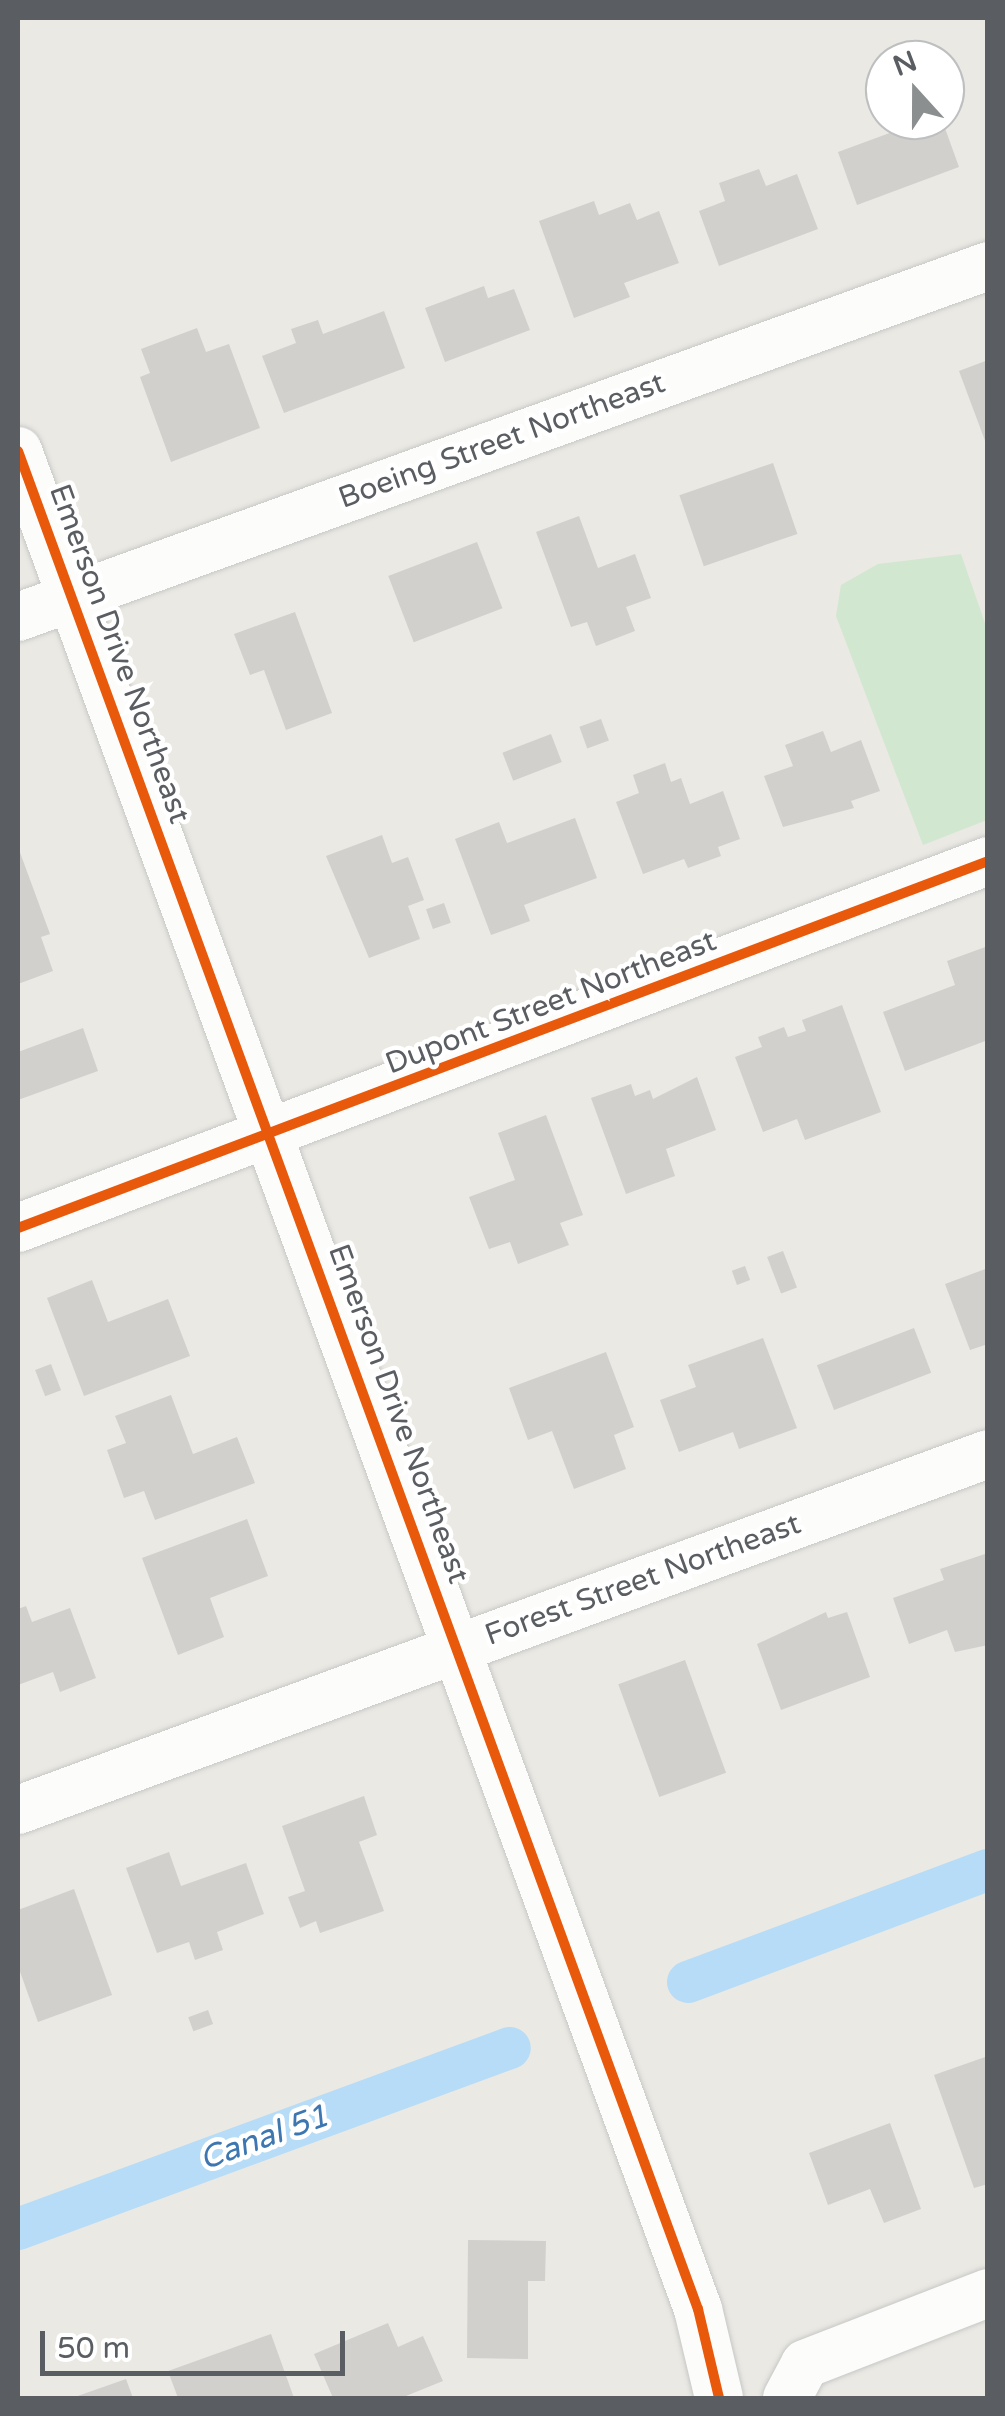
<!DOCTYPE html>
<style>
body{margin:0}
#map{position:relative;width:1005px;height:2416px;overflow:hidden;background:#eae9e4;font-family:"Varela Round",sans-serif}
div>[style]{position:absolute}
.green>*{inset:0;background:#d2e7cf}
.canal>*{height:42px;margin:-21px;padding:0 21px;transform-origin:21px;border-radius:21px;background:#b6dcf7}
.building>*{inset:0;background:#d1d0cd;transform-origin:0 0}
.roads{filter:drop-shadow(0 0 2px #c7c7c6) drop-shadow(0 0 2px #c7c7c6)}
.minor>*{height:48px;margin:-24px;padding:0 24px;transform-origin:24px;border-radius:24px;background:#fcfcfb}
.cycleway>*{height:10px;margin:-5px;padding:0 5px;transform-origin:5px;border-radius:5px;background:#e8590c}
span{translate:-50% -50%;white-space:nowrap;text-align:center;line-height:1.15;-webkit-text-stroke:9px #fff;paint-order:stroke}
.street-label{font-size:30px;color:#5a5e62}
.water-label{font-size:32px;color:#3d76b0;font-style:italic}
.frame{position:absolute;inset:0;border:20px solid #5a5e62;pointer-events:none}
.north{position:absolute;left:865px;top:40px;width:100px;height:100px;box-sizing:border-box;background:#fff;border:2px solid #bdbfc0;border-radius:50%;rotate:339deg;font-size:28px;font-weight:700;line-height:40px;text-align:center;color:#5a5e62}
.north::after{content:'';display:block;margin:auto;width:35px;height:45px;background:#8c8f90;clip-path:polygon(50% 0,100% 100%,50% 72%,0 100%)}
.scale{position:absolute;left:40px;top:2331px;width:305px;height:45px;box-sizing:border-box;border:5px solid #5a5e62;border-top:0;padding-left:12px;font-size:30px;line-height:35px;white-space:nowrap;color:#5a5e62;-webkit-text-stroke:8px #fff;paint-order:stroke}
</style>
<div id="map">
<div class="green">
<i style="clip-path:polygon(961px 554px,987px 629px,987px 820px,923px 845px,836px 616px,841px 585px,878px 564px)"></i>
</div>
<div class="canal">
<i style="left:688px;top:1982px;width:320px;rotate:-20.5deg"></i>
<i style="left:18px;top:2229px;width:524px;rotate:-20.2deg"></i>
</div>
<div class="building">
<i style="clip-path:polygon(925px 120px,942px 120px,959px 167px,857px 205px,838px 152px)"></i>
<i style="clip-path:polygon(759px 169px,766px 186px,797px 174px,818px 229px,719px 266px,699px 211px,725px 201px,719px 183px)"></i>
<i style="clip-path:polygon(594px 201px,599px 215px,630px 203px,637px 220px,659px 211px,679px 263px,624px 283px,630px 297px,574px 318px,539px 221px)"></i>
<i style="clip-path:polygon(484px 286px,488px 298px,514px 289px,530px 330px,445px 362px,425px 308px)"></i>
<i style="clip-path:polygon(384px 311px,405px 368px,284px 413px,262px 356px,296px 343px,291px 329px,318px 320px,323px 334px)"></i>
<i style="clip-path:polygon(197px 328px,206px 352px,229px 344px,260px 428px,171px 462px,140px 377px,150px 373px,141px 349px)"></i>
<i style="clip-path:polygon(988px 360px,988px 446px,987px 446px,959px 371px)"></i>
<i style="left:773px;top:463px;width:75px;height:99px;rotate:71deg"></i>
<i style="clip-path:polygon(579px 516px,598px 568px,635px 554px,651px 598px,626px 607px,635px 631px,596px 646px,587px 622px,571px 627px,536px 532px)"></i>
<i style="left:477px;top:542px;width:71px;height:95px;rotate:69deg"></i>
<i style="clip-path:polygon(295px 612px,332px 713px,286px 730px,264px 670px,250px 675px,234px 634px)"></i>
<i style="left:601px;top:719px;width:23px;height:23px;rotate:70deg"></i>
<i style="clip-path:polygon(823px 731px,831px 752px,861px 740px,880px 791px,851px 801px,854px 808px,783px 827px,764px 776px,793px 766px,785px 745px)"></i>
<i style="left:551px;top:734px;width:30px;height:52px;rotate:69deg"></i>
<i style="clip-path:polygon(665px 763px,671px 782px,681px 778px,690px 804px,723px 791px,740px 839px,718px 847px,721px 856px,688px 868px,684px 859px,643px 874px,616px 802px,639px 793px,633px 775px)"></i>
<i style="clip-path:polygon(575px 818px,597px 878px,524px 905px,530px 921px,491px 935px,455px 839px,499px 822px,507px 843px)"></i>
<i style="clip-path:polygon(382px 835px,392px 863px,408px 857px,424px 900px,408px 906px,420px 939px,369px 958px,326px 856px)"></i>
<i style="clip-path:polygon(18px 847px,50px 934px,41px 937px,53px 971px,18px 984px)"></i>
<i style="left:444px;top:903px;width:21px;height:19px;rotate:71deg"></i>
<i style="clip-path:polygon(988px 946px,988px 1040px,905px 1071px,883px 1012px,955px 985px,947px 961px)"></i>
<i style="clip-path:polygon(842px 1005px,881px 1112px,805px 1140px,797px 1119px,763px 1132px,735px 1057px,762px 1047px,758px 1037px,784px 1027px,788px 1037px,806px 1031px,802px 1020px)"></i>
<i style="clip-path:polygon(83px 1028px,98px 1071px,18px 1100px,18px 1052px)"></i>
<i style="clip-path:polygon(697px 1077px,716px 1130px,666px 1149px,675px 1176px,626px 1194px,591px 1098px,631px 1084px,635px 1096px,650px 1090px,653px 1099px)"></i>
<i style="clip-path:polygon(546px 1115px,583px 1215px,560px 1223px,569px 1245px,518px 1264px,510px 1242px,489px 1249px,469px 1197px,515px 1180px,498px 1133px)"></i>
<i style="left:783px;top:1251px;width:39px;height:17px;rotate:69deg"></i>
<i style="left:745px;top:1266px;width:15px;height:14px;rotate:70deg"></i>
<i style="clip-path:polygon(988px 1268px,988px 1344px,970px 1350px,945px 1284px)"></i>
<i style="clip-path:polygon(92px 1280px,108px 1322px,168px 1299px,190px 1356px,84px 1396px,47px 1298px)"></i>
<i style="left:914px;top:1328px;width:48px;height:104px;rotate:69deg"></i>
<i style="clip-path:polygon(763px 1338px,797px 1428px,739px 1449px,733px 1432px,679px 1452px,660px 1400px,696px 1387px,688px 1365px)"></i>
<i style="clip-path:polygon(606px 1352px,634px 1427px,614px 1435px,626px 1469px,574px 1489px,552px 1431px,528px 1440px,509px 1388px)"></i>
<i style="left:51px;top:1364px;width:28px;height:17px;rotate:69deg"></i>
<i style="clip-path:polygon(171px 1395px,193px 1454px,237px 1437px,255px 1483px,155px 1520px,144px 1491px,124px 1498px,107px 1450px,126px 1443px,115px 1416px)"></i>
<i style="clip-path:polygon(247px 1519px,268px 1576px,210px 1598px,224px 1637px,178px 1655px,142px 1558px)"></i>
<i style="clip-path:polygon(988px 1553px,988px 1645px,955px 1652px,947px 1630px,909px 1644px,893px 1598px,944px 1580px,940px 1569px)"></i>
<i style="clip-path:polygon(26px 1606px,32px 1622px,70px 1608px,96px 1678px,60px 1692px,53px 1672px,18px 1685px,18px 1609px)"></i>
<i style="clip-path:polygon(826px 1612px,828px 1618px,847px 1612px,870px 1677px,781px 1710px,757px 1644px)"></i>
<i style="left:685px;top:1660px;width:120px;height:71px;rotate:70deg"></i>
<i style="clip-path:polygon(364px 1796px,377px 1835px,359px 1842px,384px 1911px,320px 1933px,316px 1921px,300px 1928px,288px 1897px,305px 1891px,282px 1826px)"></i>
<i style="clip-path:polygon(169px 1852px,181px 1886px,246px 1863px,264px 1914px,217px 1932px,223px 1950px,195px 1960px,189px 1942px,157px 1953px,126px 1868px)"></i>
<i style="clip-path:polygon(74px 1889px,112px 1995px,38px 2022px,18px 1966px,18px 1910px)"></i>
<i style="left:208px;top:2010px;width:15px;height:21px;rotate:70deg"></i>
<i style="clip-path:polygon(988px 2056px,988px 2184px,974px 2188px,934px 2075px)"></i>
<i style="clip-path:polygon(890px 2123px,921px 2209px,884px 2223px,870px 2189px,828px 2205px,809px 2153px)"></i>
<i style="clip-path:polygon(468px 2240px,546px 2241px,545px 2281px,528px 2281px,528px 2359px,467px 2358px)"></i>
<i style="clip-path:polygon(388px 2323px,398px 2347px,423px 2336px,443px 2381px,401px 2398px,333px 2398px,314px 2354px)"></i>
<i style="clip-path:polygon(271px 2334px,294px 2398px,178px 2398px,168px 2371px)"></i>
<i style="clip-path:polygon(126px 2379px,133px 2398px,72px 2398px)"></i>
</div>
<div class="roads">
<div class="minor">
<i style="left:18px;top:451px;width:1979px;rotate:69.9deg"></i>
<i style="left:698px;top:2309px;width:91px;rotate:76.7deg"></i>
<i style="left:18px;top:617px;width:1032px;rotate:-19.89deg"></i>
<i style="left:18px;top:1228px;width:1037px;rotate:-20.72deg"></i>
<i style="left:18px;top:1810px;width:1033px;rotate:-20.15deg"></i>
<i style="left:787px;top:2398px;width:38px;rotate:-62deg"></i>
<i style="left:805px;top:2364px;width:196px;rotate:-21.2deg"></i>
</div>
</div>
<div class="cycleway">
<i style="left:18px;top:451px;width:1979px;rotate:69.9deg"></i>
<i style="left:698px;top:2309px;width:91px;rotate:76.7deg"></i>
<i style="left:18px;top:1228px;width:1037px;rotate:-20.72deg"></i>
</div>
<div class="street-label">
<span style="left:502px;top:441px;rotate:-20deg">Boeing Street Northeast</span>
<span style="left:119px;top:654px;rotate:70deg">Emerson Drive Northeast</span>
<span style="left:551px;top:1003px;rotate:-21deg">Dupont Street Northeast</span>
<span style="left:398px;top:1414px;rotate:70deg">Emerson Drive Northeast</span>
<span style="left:643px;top:1580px;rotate:-20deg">Forest Street Northeast</span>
</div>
<div class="water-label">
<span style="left:264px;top:2138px;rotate:-20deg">Canal 51</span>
</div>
<div class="frame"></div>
<div class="north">N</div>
<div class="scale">50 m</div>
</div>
